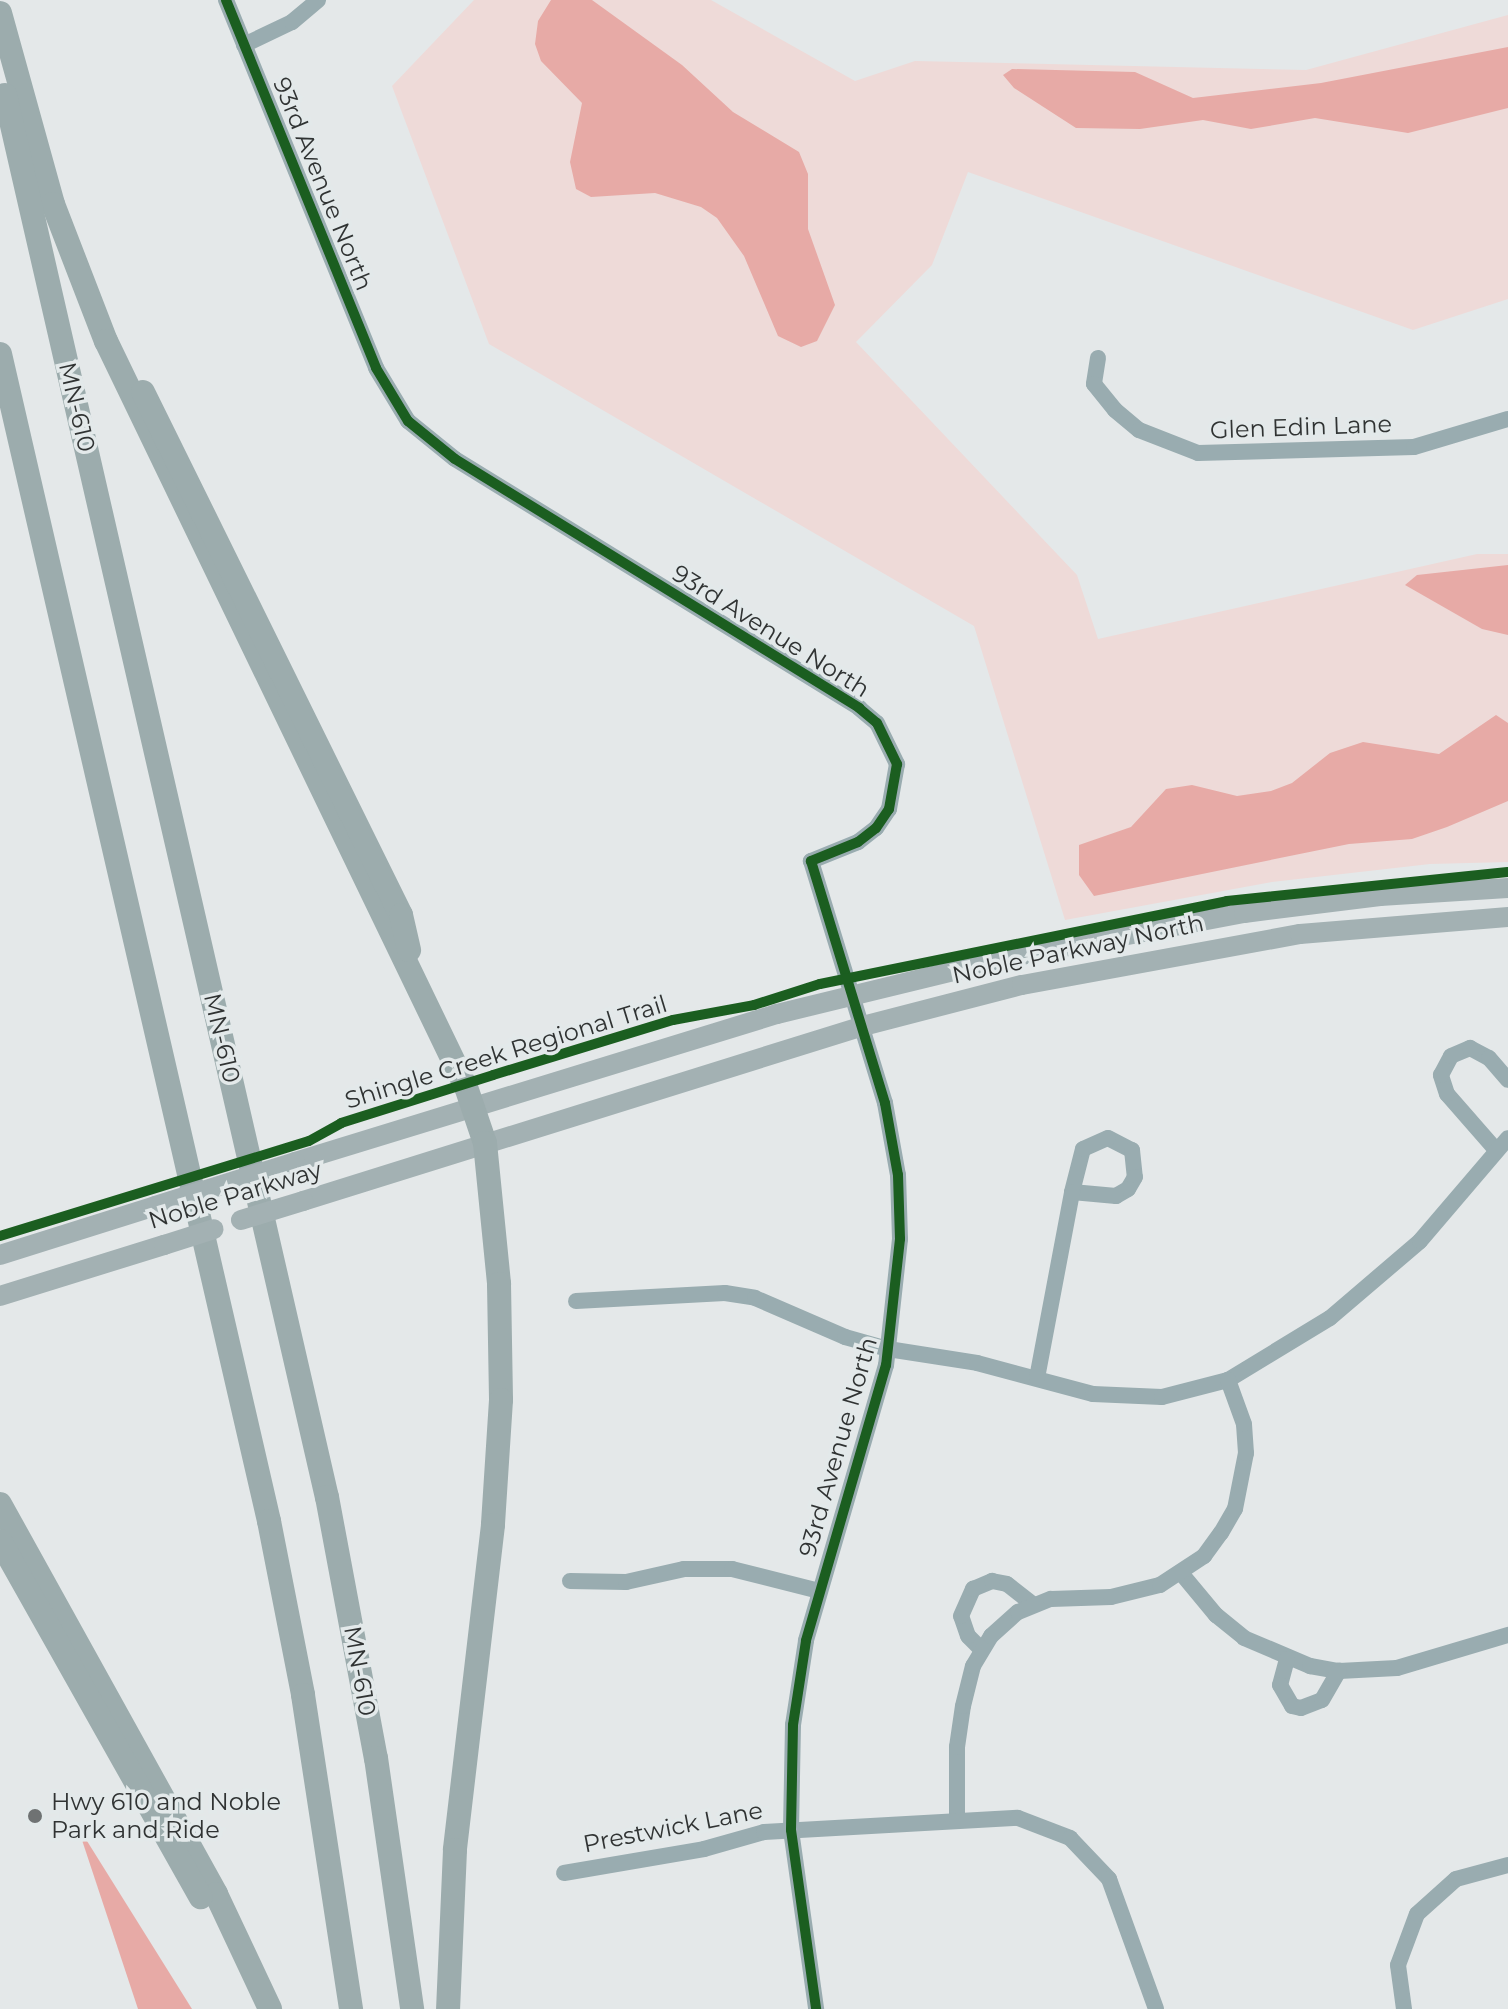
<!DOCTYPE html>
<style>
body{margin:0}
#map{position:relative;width:1508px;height:2009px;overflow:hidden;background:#e4e8e9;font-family:Montserrat,sans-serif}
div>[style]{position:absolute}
.green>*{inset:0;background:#eedad8}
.water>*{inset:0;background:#e7aaa6}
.minor>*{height:16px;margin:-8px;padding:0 8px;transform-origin:8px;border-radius:8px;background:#99acb0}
.major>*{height:20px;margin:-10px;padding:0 10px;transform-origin:10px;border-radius:10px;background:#a3b1b3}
.highway>*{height:24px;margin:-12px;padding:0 12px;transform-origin:12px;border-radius:12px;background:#9cacad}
.major-bridge>*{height:20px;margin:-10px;padding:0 10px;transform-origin:10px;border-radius:10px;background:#a3b1b3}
.cycleway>*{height:10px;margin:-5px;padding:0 5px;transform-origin:5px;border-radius:5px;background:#1b5e20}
.dots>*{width:22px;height:22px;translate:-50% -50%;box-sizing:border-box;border:4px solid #e3e9ea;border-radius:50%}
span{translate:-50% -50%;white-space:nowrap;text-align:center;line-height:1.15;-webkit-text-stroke:7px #e3e9ea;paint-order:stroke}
.street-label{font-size:24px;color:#303333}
.poi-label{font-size:24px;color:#303333}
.left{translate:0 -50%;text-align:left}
</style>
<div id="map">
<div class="green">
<i style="clip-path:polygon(474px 0,711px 0,855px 81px,915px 61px,1306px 70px,1508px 15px,1508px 299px,1413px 330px,968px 172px,932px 265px,856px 342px,1077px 575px,1098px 639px,1477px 554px,1508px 554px,1508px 862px,1430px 864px,1272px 882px,1065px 920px,974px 626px,489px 344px,392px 86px)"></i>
</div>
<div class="water">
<i style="clip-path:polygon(551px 0,592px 0,682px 65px,733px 112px,799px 152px,808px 174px,808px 229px,835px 305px,817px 341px,801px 347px,778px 336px,744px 256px,717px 218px,701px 207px,655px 193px,591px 197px,576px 189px,570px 162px,582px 103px,541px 61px,535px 44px,538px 21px)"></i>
<i style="clip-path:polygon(1508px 47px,1508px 108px,1408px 133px,1315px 118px,1251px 129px,1203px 120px,1140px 129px,1076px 128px,1014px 88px,1003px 75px,1012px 69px,1135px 72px,1193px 98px,1321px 83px)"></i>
<i style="clip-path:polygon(1508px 565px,1508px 635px,1482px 629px,1405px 585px,1417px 575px)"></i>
<i style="clip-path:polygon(1496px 715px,1508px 723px,1508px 801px,1447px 827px,1412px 839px,1349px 844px,1094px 896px,1079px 875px,1079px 845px,1131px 827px,1166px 789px,1192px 785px,1237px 796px,1271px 791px,1292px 783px,1330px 753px,1363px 742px,1439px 754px)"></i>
<i style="clip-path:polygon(77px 1825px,192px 2009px,138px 2009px)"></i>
</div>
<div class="minor">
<i style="left:226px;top:0;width:397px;rotate:67.8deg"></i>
<i style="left:376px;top:368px;width:62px;rotate:58.9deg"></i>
<i style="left:408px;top:421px;width:60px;rotate:39deg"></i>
<i style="left:455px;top:459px;width:475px;rotate:31.6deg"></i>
<i style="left:859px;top:708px;width:23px;rotate:40deg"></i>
<i style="left:877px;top:723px;width:46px;rotate:64deg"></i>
<i style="left:897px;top:764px;width:46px;rotate:100.1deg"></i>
<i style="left:889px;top:809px;width:23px;rotate:124deg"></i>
<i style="left:876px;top:828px;width:23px;rotate:142deg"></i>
<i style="left:858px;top:842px;width:51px;rotate:158deg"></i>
<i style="left:811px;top:861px;width:253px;rotate:73deg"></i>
<i style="left:885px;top:1103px;width:73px;rotate:79.8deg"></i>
<i style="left:898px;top:1175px;width:64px;rotate:88.2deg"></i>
<i style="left:900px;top:1239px;width:127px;rotate:96.3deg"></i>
<i style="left:886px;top:1365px;width:287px;rotate:106.2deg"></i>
<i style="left:806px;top:1641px;width:85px;rotate:98.8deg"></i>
<i style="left:793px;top:1725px;width:105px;rotate:91.1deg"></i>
<i style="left:791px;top:1830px;width:181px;rotate:82deg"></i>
<i style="left:244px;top:45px;width:53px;rotate:-25.6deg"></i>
<i style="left:292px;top:22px;width:34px;rotate:-40deg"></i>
<i style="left:1098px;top:358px;width:26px;rotate:99deg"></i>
<i style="left:1094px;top:384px;width:33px;rotate:51deg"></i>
<i style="left:1115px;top:410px;width:31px;rotate:40deg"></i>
<i style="left:1139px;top:430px;width:63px;rotate:21.3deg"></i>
<i style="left:1198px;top:453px;width:216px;rotate:-1.6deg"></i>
<i style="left:1414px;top:447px;width:98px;rotate:-16.6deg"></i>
<i style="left:1108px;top:1138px;width:27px;rotate:27deg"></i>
<i style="left:1132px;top:1150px;width:27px;rotate:84deg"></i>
<i style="left:1135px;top:1177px;width:14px;rotate:120deg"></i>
<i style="left:1128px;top:1189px;width:14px;rotate:150deg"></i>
<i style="left:1116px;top:1196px;width:44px;rotate:-174.8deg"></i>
<i style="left:1072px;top:1192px;width:44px;rotate:-75.7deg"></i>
<i style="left:1083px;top:1149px;width:27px;rotate:-24deg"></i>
<i style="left:1496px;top:1150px;width:74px;rotate:-131.2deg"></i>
<i style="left:1447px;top:1094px;width:20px;rotate:-108deg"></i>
<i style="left:1441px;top:1075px;width:21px;rotate:-62deg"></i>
<i style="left:1451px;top:1056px;width:21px;rotate:-23deg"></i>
<i style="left:1470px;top:1048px;width:21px;rotate:28deg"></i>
<i style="left:1489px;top:1058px;width:29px;rotate:49deg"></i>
<i style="left:576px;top:1301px;width:149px;rotate:-3.1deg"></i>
<i style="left:725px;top:1293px;width:30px;rotate:9deg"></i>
<i style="left:755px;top:1298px;width:98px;rotate:23.4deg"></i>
<i style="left:845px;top:1337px;width:45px;rotate:15.6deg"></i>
<i style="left:888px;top:1349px;width:90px;rotate:8.9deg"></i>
<i style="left:977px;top:1363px;width:120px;rotate:15deg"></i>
<i style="left:1093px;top:1394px;width:69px;rotate:2.5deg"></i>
<i style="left:1162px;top:1397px;width:68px;rotate:-14.4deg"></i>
<i style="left:1228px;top:1380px;width:119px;rotate:-31.3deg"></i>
<i style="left:1330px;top:1318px;width:118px;rotate:-40.5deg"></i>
<i style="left:1420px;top:1241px;width:135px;rotate:-49.5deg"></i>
<i style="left:1037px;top:1378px;width:189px;rotate:-79.3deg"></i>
<i style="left:1181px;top:1573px;width:55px;rotate:50.2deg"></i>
<i style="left:1216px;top:1615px;width:36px;rotate:39deg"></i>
<i style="left:1244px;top:1638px;width:72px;rotate:23deg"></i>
<i style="left:1310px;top:1666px;width:29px;rotate:10deg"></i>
<i style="left:1339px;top:1671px;width:58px;rotate:-3deg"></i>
<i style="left:1397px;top:1668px;width:116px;rotate:-16.6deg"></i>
<i style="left:570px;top:1581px;width:56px;rotate:1deg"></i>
<i style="left:626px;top:1582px;width:59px;rotate:-12.6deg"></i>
<i style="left:684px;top:1569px;width:48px"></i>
<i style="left:732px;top:1569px;width:90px;rotate:14.2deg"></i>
<i style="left:981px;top:1649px;width:18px;rotate:-135deg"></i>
<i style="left:968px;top:1636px;width:21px;rotate:-109deg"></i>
<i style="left:961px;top:1616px;width:30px;rotate:-66deg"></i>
<i style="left:973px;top:1589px;width:21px;rotate:-23deg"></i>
<i style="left:992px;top:1581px;width:15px;rotate:11deg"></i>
<i style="left:1007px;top:1584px;width:34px;rotate:38deg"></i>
<i style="left:1287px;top:1659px;width:27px;rotate:105deg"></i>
<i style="left:1280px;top:1685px;width:24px;rotate:60deg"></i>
<i style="left:1292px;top:1706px;width:9px;rotate:13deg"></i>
<i style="left:1301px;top:1708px;width:22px;rotate:-21deg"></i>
<i style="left:1322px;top:1700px;width:34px;rotate:-60deg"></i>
<i style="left:957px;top:1818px;width:71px;rotate:-90deg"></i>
<i style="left:957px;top:1747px;width:41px;rotate:-81.7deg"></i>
<i style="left:963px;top:1706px;width:41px;rotate:-76deg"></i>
<i style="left:973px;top:1666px;width:35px;rotate:-59deg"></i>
<i style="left:991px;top:1636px;width:36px;rotate:-42deg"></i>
<i style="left:1018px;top:1612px;width:35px;rotate:-22deg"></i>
<i style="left:1051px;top:1599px;width:60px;rotate:-1.9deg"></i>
<i style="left:1111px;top:1597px;width:50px;rotate:-13.8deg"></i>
<i style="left:1160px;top:1585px;width:53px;rotate:-33.4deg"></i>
<i style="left:1204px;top:1556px;width:29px;rotate:-54deg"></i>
<i style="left:1221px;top:1533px;width:28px;rotate:-60deg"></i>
<i style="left:1235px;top:1509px;width:57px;rotate:-78.9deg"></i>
<i style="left:1246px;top:1453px;width:29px;rotate:-94deg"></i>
<i style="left:1244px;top:1424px;width:47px;rotate:-110deg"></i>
<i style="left:564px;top:1873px;width:142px;rotate:-9.7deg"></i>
<i style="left:704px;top:1849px;width:62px;rotate:-15.8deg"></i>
<i style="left:764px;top:1832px;width:254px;rotate:-3.2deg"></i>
<i style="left:1018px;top:1818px;width:56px;rotate:21deg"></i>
<i style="left:1070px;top:1838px;width:57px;rotate:46.4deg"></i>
<i style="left:1109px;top:1879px;width:138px;rotate:70.1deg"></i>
<i style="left:1404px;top:2009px;width:44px;rotate:-97.8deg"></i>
<i style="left:1398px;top:1965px;width:54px;rotate:-69.6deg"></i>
<i style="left:1417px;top:1914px;width:52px;rotate:-41.9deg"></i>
<i style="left:1456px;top:1879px;width:54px;rotate:-15.1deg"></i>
</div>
<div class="major">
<i style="left:295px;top:1162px;width:504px;rotate:-17.07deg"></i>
<i style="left:777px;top:1014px;width:241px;rotate:-13.7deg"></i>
<i style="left:1011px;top:957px;width:237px;rotate:-10.7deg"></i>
<i style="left:1244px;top:913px;width:137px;rotate:-7.1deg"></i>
<i style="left:1380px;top:896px;width:128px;rotate:-3.6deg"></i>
<i style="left:303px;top:1201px;width:587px;rotate:-17.35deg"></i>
<i style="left:863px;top:1026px;width:164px;rotate:-14.5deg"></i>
<i style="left:1022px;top:985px;width:283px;rotate:-10.4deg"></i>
<i style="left:1300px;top:934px;width:209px;rotate:-4.7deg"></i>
<i style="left:0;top:1255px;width:163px;rotate:-17.5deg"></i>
<i style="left:0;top:1296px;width:172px;rotate:-17.3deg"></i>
</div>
<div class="highway">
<i style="left:0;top:13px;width:198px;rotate:74.5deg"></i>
<i style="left:53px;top:204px;width:147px;rotate:68.9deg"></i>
<i style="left:106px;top:341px;width:828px;rotate:64.24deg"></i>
<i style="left:466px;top:1087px;width:59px;rotate:71.3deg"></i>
<i style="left:485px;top:1143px;width:142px;rotate:84.3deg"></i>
<i style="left:499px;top:1284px;width:116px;rotate:89deg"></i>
<i style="left:501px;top:1400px;width:125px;rotate:93.7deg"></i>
<i style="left:493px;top:1525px;width:327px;rotate:96.7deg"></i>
<i style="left:455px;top:1850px;width:159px;rotate:92.5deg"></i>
<i style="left:5px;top:95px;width:1439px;rotate:77.07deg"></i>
<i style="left:327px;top:1497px;width:266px;rotate:79.4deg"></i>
<i style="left:376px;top:1758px;width:254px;rotate:81.8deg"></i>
<i style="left:0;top:354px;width:1198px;rotate:77.02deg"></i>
<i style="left:269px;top:1521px;width:177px;rotate:78.9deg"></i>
<i style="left:303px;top:1695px;width:318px;rotate:81.3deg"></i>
<i style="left:143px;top:392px;width:583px;rotate:63.74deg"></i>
<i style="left:401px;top:915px;width:36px;rotate:77deg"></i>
<i style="left:0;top:1504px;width:446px;rotate:61deg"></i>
<i style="left:216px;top:1894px;width:127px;rotate:64.8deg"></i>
<i style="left:0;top:1541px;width:409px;rotate:60.6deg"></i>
</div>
<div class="major-bridge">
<i style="left:155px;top:1206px;width:147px;rotate:-17.4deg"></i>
<i style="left:241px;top:1220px;width:65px;rotate:-17deg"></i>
<i style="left:164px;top:1245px;width:52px;rotate:-17.7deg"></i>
</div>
<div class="cycleway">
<i style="left:226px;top:0;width:397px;rotate:67.8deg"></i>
<i style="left:376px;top:368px;width:62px;rotate:58.9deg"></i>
<i style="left:408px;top:421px;width:60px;rotate:39deg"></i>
<i style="left:455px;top:459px;width:475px;rotate:31.6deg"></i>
<i style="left:859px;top:708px;width:23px;rotate:40deg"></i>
<i style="left:877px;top:723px;width:46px;rotate:64deg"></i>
<i style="left:897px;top:764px;width:46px;rotate:100.1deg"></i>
<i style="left:889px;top:809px;width:23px;rotate:124deg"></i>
<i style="left:876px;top:828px;width:23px;rotate:142deg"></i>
<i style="left:858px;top:842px;width:51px;rotate:158deg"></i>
<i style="left:811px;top:861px;width:253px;rotate:73deg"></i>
<i style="left:885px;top:1103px;width:73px;rotate:79.8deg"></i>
<i style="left:898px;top:1175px;width:64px;rotate:88.2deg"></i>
<i style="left:900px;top:1239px;width:127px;rotate:96.3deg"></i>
<i style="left:886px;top:1365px;width:287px;rotate:106.2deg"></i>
<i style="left:806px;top:1641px;width:85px;rotate:98.8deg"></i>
<i style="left:793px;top:1725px;width:105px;rotate:91.1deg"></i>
<i style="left:791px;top:1830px;width:181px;rotate:82deg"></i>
<i style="left:0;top:1236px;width:323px;rotate:-17.1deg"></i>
<i style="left:309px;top:1141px;width:37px;rotate:-29deg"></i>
<i style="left:341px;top:1123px;width:159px;rotate:-17.5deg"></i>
<i style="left:493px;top:1075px;width:188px;rotate:-17deg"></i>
<i style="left:673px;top:1020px;width:82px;rotate:-10.5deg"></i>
<i style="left:754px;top:1005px;width:69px;rotate:-17.7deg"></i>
<i style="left:820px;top:984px;width:415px;rotate:-11.5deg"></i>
<i style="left:1227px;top:901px;width:282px;rotate:-5.9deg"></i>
</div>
<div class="dots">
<i style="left:35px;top:1816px;background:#6f7273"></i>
</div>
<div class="street-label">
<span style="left:323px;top:184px;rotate:68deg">93rd Avenue North</span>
<span style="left:77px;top:407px;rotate:77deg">MN-610</span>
<span style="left:1301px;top:427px;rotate:-2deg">Glen Edin Lane</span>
<span style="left:771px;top:631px;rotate:32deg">93rd Avenue North</span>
<span style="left:1078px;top:949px;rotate:-12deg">Noble Parkway North</span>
<span style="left:222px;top:1038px;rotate:77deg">MN-610</span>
<span style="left:506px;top:1052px;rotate:-17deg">Shingle Creek Regional Trail</span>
<span style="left:235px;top:1195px;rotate:-17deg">Noble Parkway</span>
<span style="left:838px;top:1447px;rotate:-74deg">93rd Avenue North</span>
<span style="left:360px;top:1671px;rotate:80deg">MN-610</span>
<span style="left:673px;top:1827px;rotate:-11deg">Prestwick Lane</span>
</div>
<div class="poi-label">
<span class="left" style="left:51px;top:1816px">Hwy 610 and Noble<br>Park and Ride</span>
</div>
</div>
